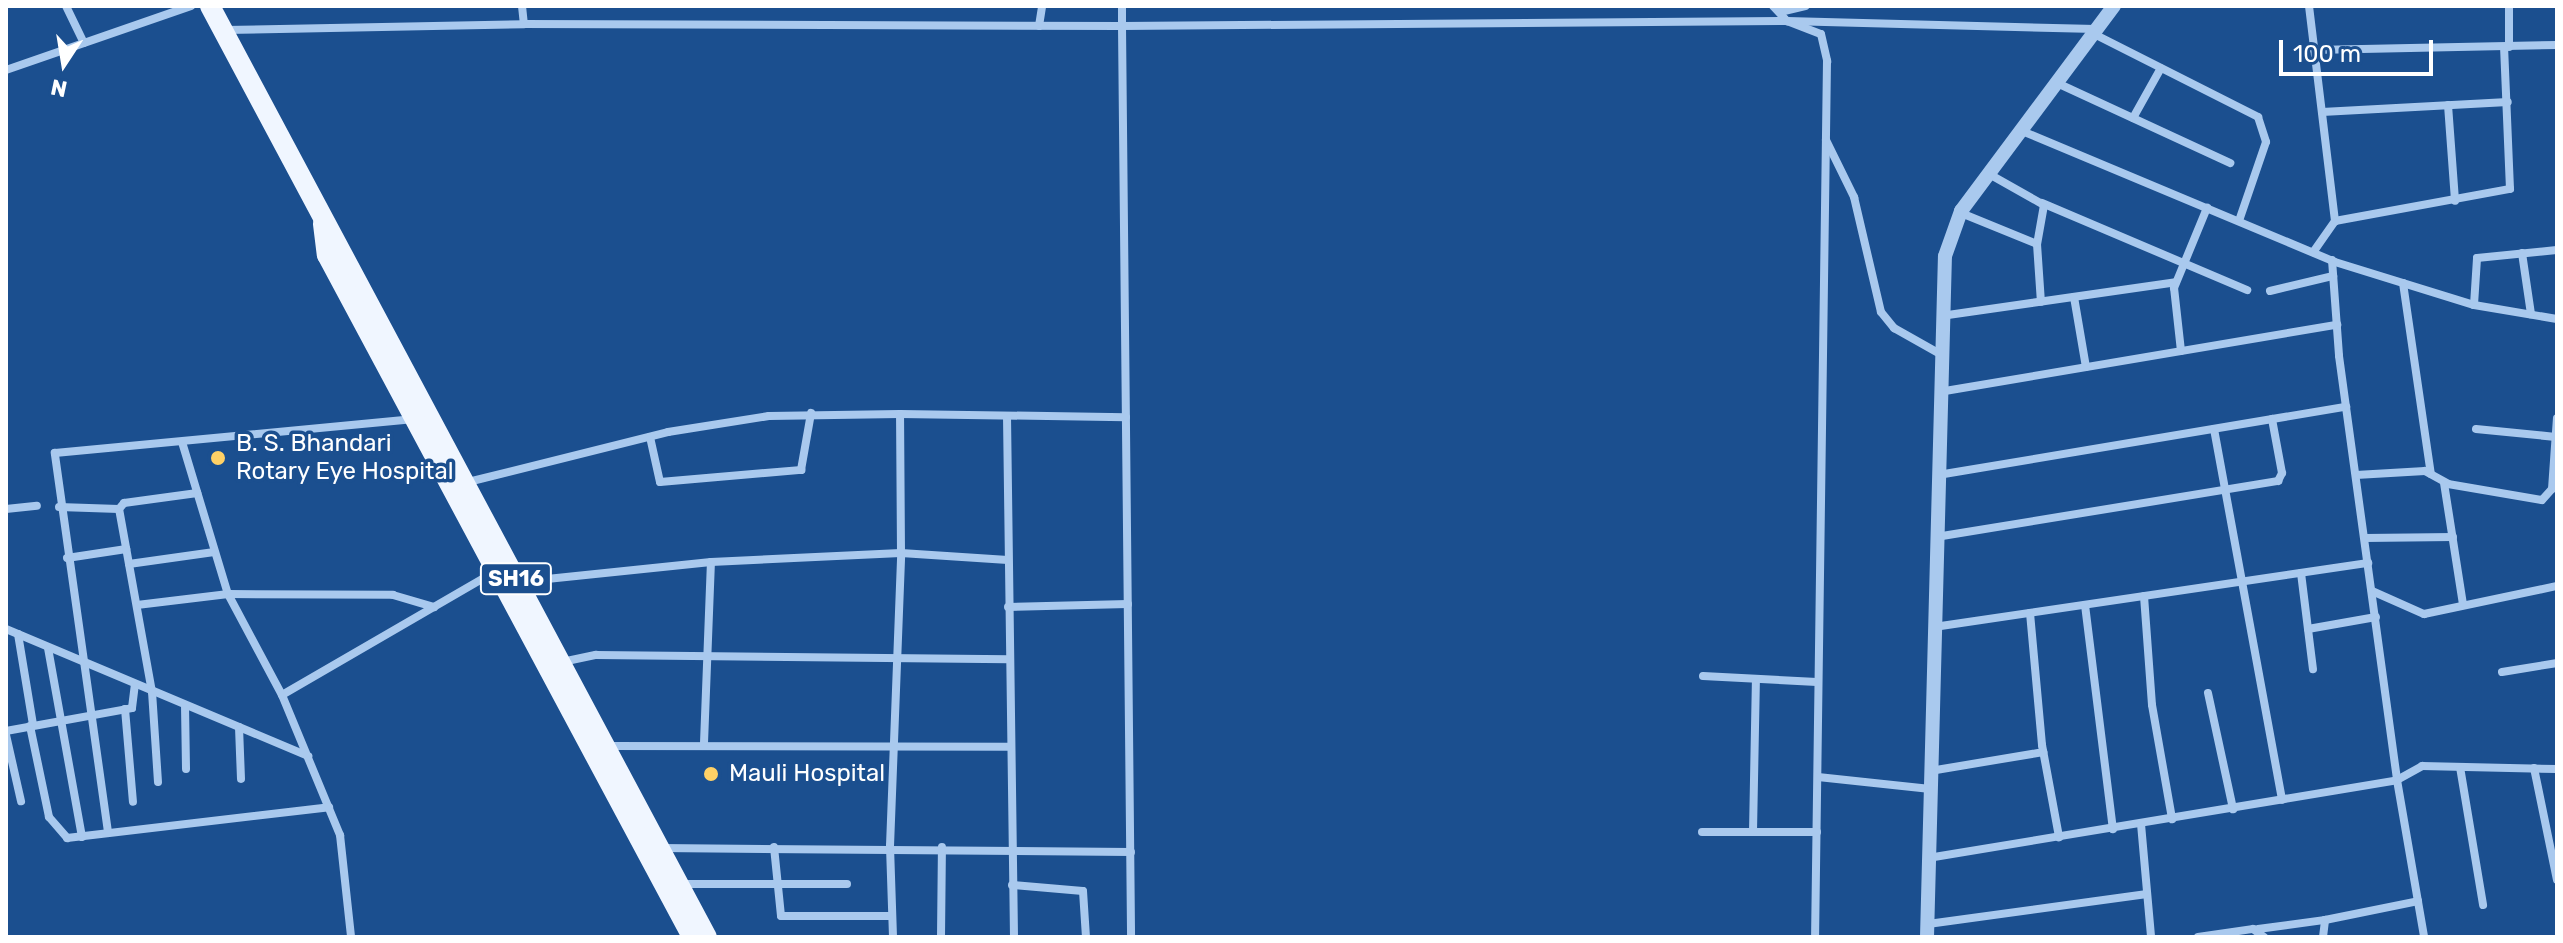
<!DOCTYPE html>
<style>
body{margin:0}
#map{position:relative;width:2563px;height:943px;overflow:hidden;background:#1b4f8f;font-family:Rubik,sans-serif}
div>[style]{position:absolute}
.minor>*{height:8px;margin:-4px;padding:0 4px;transform-origin:4px;border-radius:4px;background:#a9c9ee}
.tertiary>*{height:14px;margin:-7px;padding:0 7px;transform-origin:7px;border-radius:7px;background:#a9c9ee}
.primary>*{height:20px;margin:-10px;padding:0 10px;transform-origin:10px;border-radius:10px;background:#f0f6ff}
.dots>*{width:22px;height:22px;translate:-50% -50%;box-sizing:border-box;border:4px solid #1b4f8f;border-radius:50%}
span{translate:-50% -50%;white-space:nowrap;text-align:center;line-height:1.15;-webkit-text-stroke:7px #1b4f8f;paint-order:stroke}
.shield-label span{padding:2px 6px;background:#1b4f8f;border:2px solid;border-radius:6px;-webkit-text-stroke-width:0}
.shield-label{font-size:22px;color:#fff;font-weight:700}
.poi-label{font-size:24px;color:#fff}
.left{translate:0 -50%;text-align:left}
.frame{position:absolute;inset:0;border:8px solid #fff;pointer-events:none}
.north{position:absolute;left:24px;top:24px;width:80px;height:80px;-webkit-text-stroke:6px #1b4f8f;paint-order:stroke;rotate:192deg;font-size:22px;font-weight:700;line-height:32px;text-align:center;color:#fff}
.north::after{content:'';display:block;margin:auto;width:28px;height:36px;background:#fff;clip-path:polygon(50% 0,100% 100%,50% 72%,0 100%)}
.scale{position:absolute;left:2279px;top:40px;width:154px;height:36px;box-sizing:border-box;border:4px solid #fff;border-top:0;padding-left:10px;font-size:24px;line-height:28px;white-space:nowrap;color:#fff;-webkit-text-stroke:6px #1b4f8f;paint-order:stroke}
</style>
<div id="map">
<div class="minor">
<i style="left:66px;top:6px;width:41px;rotate:64.1deg"></i>
<i style="left:522px;top:6px;width:18px;rotate:84deg"></i>
<i style="left:1122px;top:6px;width:20px;rotate:90deg"></i>
<i style="left:1122px;top:26px;width:665px;rotate:-0.43deg"></i>
<i style="left:1787px;top:21px;width:309px;rotate:1.5deg"></i>
<i style="left:1773px;top:6px;width:21px;rotate:47deg"></i>
<i style="left:1787px;top:21px;width:36px;rotate:21deg"></i>
<i style="left:1821px;top:34px;width:28px;rotate:77deg"></i>
<i style="left:1827px;top:61px;width:876px;rotate:90.78deg"></i>
<i style="left:2309px;top:6px;width:217px;rotate:83.1deg"></i>
<i style="left:2335px;top:221px;width:38px;rotate:125deg"></i>
<i style="left:1780px;top:12px;width:26px;rotate:-13deg"></i>
<i style="left:1039px;top:26px;width:20px;rotate:-81deg"></i>
<i style="left:225px;top:30px;width:299px;rotate:-1.1deg"></i>
<i style="left:524px;top:24px;width:598px;rotate:0.19deg"></i>
<i style="left:1122px;top:26px;width:911px;rotate:89.43deg"></i>
<i style="left:2094px;top:34px;width:184px;rotate:26.8deg"></i>
<i style="left:2258px;top:117px;width:26px;rotate:72deg"></i>
<i style="left:2266px;top:142px;width:83px;rotate:108.9deg"></i>
<i style="left:2509px;top:47px;width:41px;rotate:-90deg"></i>
<i style="left:2314px;top:50px;width:243px;rotate:-1.2deg"></i>
<i style="left:6px;top:70px;width:196px;rotate:-19.1deg"></i>
<i style="left:2057px;top:83px;width:191px;rotate:24.8deg"></i>
<i style="left:2448px;top:105px;width:96px;rotate:85.8deg"></i>
<i style="left:2322px;top:112px;width:186px;rotate:-3.1deg"></i>
<i style="left:2133px;top:118px;width:57px;rotate:-60.8deg"></i>
<i style="left:2022px;top:131px;width:339px;rotate:22.7deg"></i>
<i style="left:2335px;top:262px;width:145px;rotate:17.2deg"></i>
<i style="left:2474px;top:305px;width:84px;rotate:9.6deg"></i>
<i style="left:1826px;top:140px;width:64px;rotate:63.8deg"></i>
<i style="left:1854px;top:197px;width:118px;rotate:76.8deg"></i>
<i style="left:1881px;top:312px;width:21px;rotate:51deg"></i>
<i style="left:1894px;top:328px;width:53px;rotate:29.5deg"></i>
<i style="left:1989px;top:174px;width:63px;rotate:29.4deg"></i>
<i style="left:2044px;top:205px;width:40px;rotate:100deg"></i>
<i style="left:2037px;top:244px;width:58px;rotate:86.1deg"></i>
<i style="left:2042px;top:203px;width:223px;rotate:23deg"></i>
<i style="left:1961px;top:213px;width:82px;rotate:22.2deg"></i>
<i style="left:2335px;top:221px;width:178px;rotate:-10.4deg"></i>
<i style="left:2510px;top:189px;width:142px;rotate:-92.4deg"></i>
<i style="left:2522px;top:253px;width:62px;rotate:81.6deg"></i>
<i style="left:2332px;top:260px;width:96px;rotate:85.8deg"></i>
<i style="left:2339px;top:356px;width:428px;rotate:82.2deg"></i>
<i style="left:2397px;top:780px;width:29px;rotate:-29deg"></i>
<i style="left:2422px;top:766px;width:135px;rotate:1.3deg"></i>
<i style="left:2403px;top:283px;width:193px;rotate:81.7deg"></i>
<i style="left:2270px;top:291px;width:65px;rotate:-13.4deg"></i>
<i style="left:2074px;top:297px;width:71px;rotate:80.3deg"></i>
<i style="left:2474px;top:305px;width:47px;rotate:-86.3deg"></i>
<i style="left:2477px;top:258px;width:80px;rotate:-5.7deg"></i>
<i style="left:1941px;top:316px;width:237px;rotate:-8.2deg"></i>
<i style="left:2181px;top:351px;width:63px;rotate:-96.3deg"></i>
<i style="left:2174px;top:288px;width:87px;rotate:-67.6deg"></i>
<i style="left:1939px;top:392px;width:404px;rotate:-9.6deg"></i>
<i style="left:1007px;top:416px;width:521px;rotate:89.23deg"></i>
<i style="left:2214px;top:429px;width:377px;rotate:79.6deg"></i>
<i style="left:2476px;top:429px;width:80px;rotate:5.7deg"></i>
<i style="left:650px;top:437px;width:46px;rotate:77.5deg"></i>
<i style="left:660px;top:482px;width:142px;rotate:-4.9deg"></i>
<i style="left:801px;top:470px;width:58px;rotate:-80deg"></i>
<i style="left:182px;top:442px;width:159px;rotate:73.2deg"></i>
<i style="left:228px;top:594px;width:115px;rotate:61.9deg"></i>
<i style="left:282px;top:695px;width:152px;rotate:67.5deg"></i>
<i style="left:340px;top:835px;width:103px;rotate:83.8deg"></i>
<i style="left:1938px;top:475px;width:414px;rotate:-9.5deg"></i>
<i style="left:2356px;top:475px;width:69px;rotate:-3.3deg"></i>
<i style="left:2425px;top:471px;width:26px;rotate:29deg"></i>
<i style="left:2448px;top:484px;width:95px;rotate:9.7deg"></i>
<i style="left:2542px;top:500px;width:15px;rotate:-48deg"></i>
<i style="left:2552px;top:489px;width:71px;rotate:-86deg"></i>
<i style="left:464px;top:483px;width:210px;rotate:-14deg"></i>
<i style="left:668px;top:432px;width:102px;rotate:-9deg"></i>
<i style="left:769px;top:416px;width:131px;rotate:-0.9deg"></i>
<i style="left:2444px;top:483px;width:122px;rotate:81.1deg"></i>
<i style="left:59px;top:507px;width:60px;rotate:1.9deg"></i>
<i style="left:6px;top:509px;width:31px;rotate:-6deg"></i>
<i style="left:1936px;top:537px;width:347px;rotate:-9.3deg"></i>
<i style="left:2278px;top:481px;width:9px;rotate:-63deg"></i>
<i style="left:2282px;top:473px;width:55px;rotate:-100.5deg"></i>
<i style="left:2365px;top:538px;width:88px;rotate:-0.7deg"></i>
<i style="left:67px;top:558px;width:60px;rotate:-8.7deg"></i>
<i style="left:129px;top:564px;width:86px;rotate:-8deg"></i>
<i style="left:2301px;top:573px;width:97px;rotate:82.9deg"></i>
<i style="left:518px;top:582px;width:194px;rotate:-5.9deg"></i>
<i style="left:711px;top:562px;width:190px;rotate:-2.7deg"></i>
<i style="left:901px;top:553px;width:107px;rotate:3.7deg"></i>
<i style="left:2372px;top:591px;width:57px;rotate:23.9deg"></i>
<i style="left:2424px;top:614px;width:136px;rotate:-11.9deg"></i>
<i style="left:2144px;top:596px;width:109px;rotate:85.8deg"></i>
<i style="left:2152px;top:705px;width:116px;rotate:80deg"></i>
<i style="left:137px;top:605px;width:92px;rotate:-6.9deg"></i>
<i style="left:228px;top:594px;width:165px;rotate:0.3deg"></i>
<i style="left:393px;top:595px;width:43px;rotate:16.3deg"></i>
<i style="left:2085px;top:605px;width:226px;rotate:82.9deg"></i>
<i style="left:1008px;top:607px;width:120px;rotate:-1.4deg"></i>
<i style="left:2030px;top:613px;width:133px;rotate:84.8deg"></i>
<i style="left:2042px;top:745px;width:94px;rotate:79.5deg"></i>
<i style="left:1934px;top:627px;width:439px;rotate:-8.4deg"></i>
<i style="left:6px;top:629px;width:328px;rotate:22.8deg"></i>
<i style="left:2308px;top:629px;width:69px;rotate:-10deg"></i>
<i style="left:18px;top:634px;width:92px;rotate:80.6deg"></i>
<i style="left:48px;top:648px;width:192px;rotate:79.8deg"></i>
<i style="left:562px;top:662px;width:35px;rotate:-12deg"></i>
<i style="left:596px;top:655px;width:413px;rotate:0.6deg"></i>
<i style="left:2502px;top:672px;width:56px;rotate:-9.3deg"></i>
<i style="left:1703px;top:676px;width:114px;rotate:3deg"></i>
<i style="left:2208px;top:693px;width:119px;rotate:77.8deg"></i>
<i style="left:282px;top:695px;width:245px;rotate:-30.1deg"></i>
<i style="left:185px;top:705px;width:64px;rotate:89.1deg"></i>
<i style="left:125px;top:709px;width:93px;rotate:85.1deg"></i>
<i style="left:30px;top:726px;width:93px;rotate:78.2deg"></i>
<i style="left:49px;top:817px;width:28px;rotate:49deg"></i>
<i style="left:67px;top:838px;width:264px;rotate:-6.7deg"></i>
<i style="left:239px;top:727px;width:52px;rotate:87.8deg"></i>
<i style="left:6px;top:731px;width:128px;rotate:-10.3deg"></i>
<i style="left:132px;top:708px;width:23px;rotate:-83deg"></i>
<i style="left:6px;top:735px;width:68px;rotate:77.2deg"></i>
<i style="left:704px;top:743px;width:181px;rotate:-87.8deg"></i>
<i style="left:607px;top:746px;width:403px;rotate:0.1deg"></i>
<i style="left:2460px;top:767px;width:140px;rotate:80.5deg"></i>
<i style="left:2534px;top:768px;width:114px;rotate:78.4deg"></i>
<i style="left:1930px;top:771px;width:115px;rotate:-9.5deg"></i>
<i style="left:1818px;top:777px;width:113px;rotate:6.1deg"></i>
<i style="left:158px;top:782px;width:90px;rotate:-93.8deg"></i>
<i style="left:152px;top:692px;width:186px;rotate:-100.2deg"></i>
<i style="left:119px;top:509px;width:8px;rotate:-50deg"></i>
<i style="left:124px;top:503px;width:74px;rotate:-7.8deg"></i>
<i style="left:2141px;top:824px;width:113px;rotate:84.9deg"></i>
<i style="left:108px;top:832px;width:383px;rotate:-98deg"></i>
<i style="left:55px;top:453px;width:361px;rotate:-5.4deg"></i>
<i style="left:1702px;top:832px;width:115px"></i>
<i style="left:1753px;top:832px;width:153px;rotate:-88.9deg"></i>
<i style="left:774px;top:847px;width:69px;rotate:84.2deg"></i>
<i style="left:781px;top:916px;width:111px"></i>
<i style="left:660px;top:848px;width:471px;rotate:0.5deg"></i>
<i style="left:1928px;top:858px;width:475px;rotate:-9.4deg"></i>
<i style="left:2397px;top:780px;width:159px;rotate:80.2deg"></i>
<i style="left:681px;top:884px;width:166px"></i>
<i style="left:1012px;top:885px;width:71px;rotate:4.8deg"></i>
<i style="left:1083px;top:891px;width:46px;rotate:86.3deg"></i>
<i style="left:1928px;top:924px;width:221px;rotate:-7.8deg"></i>
<i style="left:2258px;top:929px;width:68px;rotate:-7.7deg"></i>
<i style="left:893px;top:937px;width:91px;rotate:-91.9deg"></i>
<i style="left:890px;top:846px;width:293px;rotate:-87.8deg"></i>
<i style="left:901px;top:553px;width:139px;rotate:-90.4deg"></i>
<i style="left:900px;top:414px;width:226px;rotate:0.8deg"></i>
<i style="left:941px;top:937px;width:90px;rotate:-89.4deg"></i>
<i style="left:2198px;top:937px;width:56px;rotate:-8.3deg"></i>
<i style="left:2253px;top:929px;width:14px;rotate:36deg"></i>
<i style="left:2323px;top:937px;width:17px;rotate:-83deg"></i>
<i style="left:2325px;top:920px;width:95px;rotate:-11.5deg"></i>
</div>
<div class="tertiary">
<i style="left:1927px;top:937px;width:681px;rotate:-88.49deg"></i>
<i style="left:1945px;top:256px;width:48px;rotate:-70.4deg"></i>
<i style="left:1961px;top:211px;width:256px;rotate:-53.3deg"></i>
</div>
<div class="primary">
<i style="left:210px;top:6px;width:1055px;rotate:61.91deg"></i>
<i style="left:323px;top:224px;width:31px;rotate:83deg"></i>
<i style="left:327px;top:255px;width:774px;rotate:61.84deg"></i>
</div>
<div class="dots">
<i style="left:218px;top:458px;background:#ffd166"></i>
<i style="left:711px;top:774px;background:#ffd166"></i>
</div>
<div class="shield-label">
<span style="left:516px;top:579px">SH16</span>
</div>
<div class="poi-label">
<span class="left" style="left:236px;top:458px">B. S. Bhandari<br>Rotary Eye Hospital</span>
<span class="left" style="left:729px;top:774px">Mauli Hospital</span>
</div>
<div class="frame"></div>
<div class="north">N</div>
<div class="scale">100 m</div>
</div>
